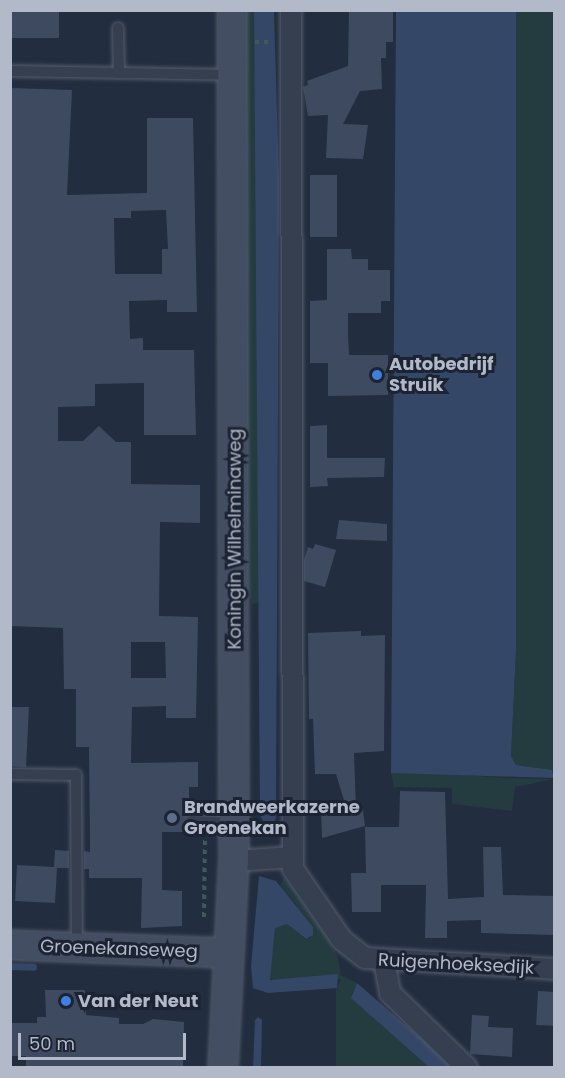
<!DOCTYPE html>
<style>
body{margin:0}
#map{position:relative;width:565px;height:1078px;overflow:hidden;background:#222d3f;font-family:Poppins,sans-serif}
div>[style]{position:absolute}
.green>*{inset:0;background:#243b40}
.water>*{inset:0;background:#354767}
.stream>*{height:7px;margin:-3.5px;padding:0 3.5px;transform-origin:3.5px;border-radius:3.5px;background:#354767}
.building>*{inset:0;background:#3e4a5f;transform-origin:0 0}
.path>*{height:4px;margin-top:-2px;transform-origin:0;background:repeating-linear-gradient(90deg,#42585d 0 4.5px,transparent 0 9px)}
.roads{filter:drop-shadow(0 0 2px #545d6d) drop-shadow(0 0 2px #545d6d)}
.lane>*{height:10px;margin:-5px;padding:0 5px;transform-origin:5px;border-radius:5px;background:#363f4f}
.street>*{height:20px;margin:-10px;padding:0 10px;transform-origin:10px;border-radius:10px;background:#363f4f}
.secondary>*{height:28px;margin:-14px;padding:0 14px;transform-origin:14px;border-radius:14px;background:#444e62}
.dots>*{width:16px;height:16px;translate:-50% -50%;box-sizing:border-box;border:3px solid #1c2434;border-radius:50%}
span{translate:-50% -50%;white-space:nowrap;text-align:center;line-height:1.15;-webkit-text-stroke:6px #1c2434;paint-order:stroke}
.poi-label{font-size:18px;color:#b2baca;font-weight:700}
.left{translate:0 -50%;text-align:left}
.street-label{font-size:18px;color:#b2baca}
.frame{position:absolute;inset:0;border:12px solid #b2baca;pointer-events:none}
.scale{position:absolute;left:18px;top:1033px;width:168px;height:27px;box-sizing:border-box;border:3px solid #b2baca;border-top:0;padding-left:8px;font-size:18px;line-height:21px;white-space:nowrap;color:#b2baca;-webkit-text-stroke:4px #1c2434;paint-order:stroke}
</style>
<div id="map">
<div class="green">
<i style="clip-path:polygon(242px 11px,254px 11px,261px 603px,252px 604px,247px 580px)"></i>
<i style="clip-path:polygon(516px 11px,554px 11px,554px 771px,516px 765px,511px 756px,516px 651px)"></i>
<i style="clip-path:polygon(404px 771px,508px 778px,554px 779px,515px 787px,512px 811px,452px 804px,452px 788px,394px 787px,391px 773px)"></i>
<i style="clip-path:polygon(285px 878px,326px 936px,338px 958px,341px 975px,357px 983px,352px 994px,429px 1067px,336px 1067px,336px 990px,341px 979px,274px 981px,269px 977px,275px 928px,287px 924px,305px 939px,310px 938px,313px 927px,280px 885px)"></i>
</div>
<div class="water">
<i style="clip-path:polygon(254px 11px,274px 11px,279px 183px,276px 819px,272px 824px,264px 823px,260px 815px)"></i>
<i style="clip-path:polygon(396px 11px,516px 11px,516px 651px,511px 756px,516px 765px,552px 770px,554px 778px,391px 773px)"></i>
<i style="clip-path:polygon(259px 876px,276px 881px,313px 927px,313px 935px,306px 939px,287px 924px,275px 928px,270px 980px,338px 974px,337px 988px,268px 993px,253px 988px,251px 966px)"></i>
<i style="clip-path:polygon(357px 983px,425px 1042px,450px 1067px,429px 1067px,351px 998px)"></i>
<i style="clip-path:polygon(258px 1017px,262px 1020px,261px 1067px,253px 1067px,255px 1020px)"></i>
</div>
<div class="stream">
<i style="left:10px;top:966px;width:23px;rotate:2deg"></i>
</div>
<div class="building">
<i style="left:10px;top:10px;width:49px;height:28px"></i>
<i style="clip-path:polygon(349px 10px,393px 10px,393px 42px,386px 42px,386px 58px,381px 58px,382px 89px,360px 91px,343px 124px,368px 125px,363px 159px,326px 158px,328px 115px,308px 116px,303px 87px,308px 85px,307px 81px,348px 66px)"></i>
<i style="clip-path:polygon(evenodd,10px 88px,72px 90px,67px 195px,147px 193px,147px 118px,193px 118px,197px 312px,167px 312px,167px 300px,129px 301px,130px 339px,143px 338px,143px 350px,194px 350px,196px 435px,144px 435px,144px 383px,95px 384px,95px 406px,58px 407px,58px 441px,83px 441px,99px 426px,116px 442px,131px 442px,131px 484px,200px 485px,200px 523px,160px 522px,159px 616px,198px 617px,196px 718px,166px 718px,166px 706px,132px 707px,131px 763px,198px 762px,198px 787px,189px 787px,189px 814px,185px 820px,189px 832px,162px 832px,162px 890px,182px 891px,182px 926px,141px 928px,142px 878px,89px 878px,89px 869px,84px 869px,84px 851px,90px 852px,89px 747px,76px 747px,76px 689px,64px 689px,63px 628px,10px 626px,10px 88px,166px 210px,168px 249px,162px 249px,162px 274px,115px 274px,114px 218px,131px 218px,131px 211px,166px 210px,10px 88px,131px 642px,165px 642px,166px 678px,131px 678px,131px 642px)"></i>
<i style="left:310px;top:175px;width:27px;height:62px"></i>
<i style="clip-path:polygon(327px 249px,351px 249px,352px 259px,368px 259px,368px 270px,390px 270px,390px 301px,381px 301px,381px 313px,348px 313px,348px 333px,349px 355px,388px 355px,388px 395px,328px 396px,328px 363px,310px 363px,310px 301px,327px 300px)"></i>
<i style="clip-path:polygon(327px 425px,327px 458px,385px 458px,384px 477px,327px 478px,328px 486px,310px 487px,310px 426px)"></i>
<i style="clip-path:polygon(339px 520px,387px 524px,387px 541px,336px 539px)"></i>
<i style="clip-path:polygon(315px 544px,336px 550px,325px 587px,304px 581px,304px 560px,308px 547px,313px 549px)"></i>
<i style="clip-path:polygon(361px 631px,361px 636px,385px 635px,384px 751px,354px 753px,356px 810px,363px 810px,365px 826px,322px 838px,321px 810px,347px 810px,336px 774px,315px 774px,313px 719px,309px 719px,308px 633px)"></i>
<i style="clip-path:polygon(10px 707px,29px 707px,26px 767px,10px 766px)"></i>
<i style="clip-path:polygon(400px 791px,445px 792px,448px 899px,484px 897px,483px 847px,501px 847px,503px 895px,555px 896px,555px 935px,481px 933px,481px 920px,447px 921px,447px 938px,425px 938px,426px 885px,381px 885px,381px 912px,352px 912px,351px 873px,366px 873px,365px 827px,399px 827px)"></i>
<i style="clip-path:polygon(55px 850px,69px 851px,69px 868px,57px 868px,55px 903px,15px 901px,17px 865px,54px 867px)"></i>
<i style="clip-path:polygon(45px 990px,85px 990px,86px 1015px,119px 1018px,119px 1024px,143px 1024px,153px 1019px,184px 1022px,183px 1068px,26px 1068px,26px 1056px,10px 1056px,10px 1023px,37px 1023px,37px 1017px,46px 1017px)"></i>
<i style="left:538px;top:991px;width:17px;height:34px;rotate:3deg"></i>
<i style="clip-path:polygon(472px 1015px,489px 1016px,488px 1027px,513px 1028px,512px 1057px,470px 1054px)"></i>
</div>
<div class="path">
<i style="left:255px;top:42px;width:17px"></i>
<i style="left:204px;top:917px;width:80px;rotate:-89.3deg"></i>
</div>
<div class="roads">
<div class="lane">
<i style="left:118px;top:28px;width:45px;rotate:88.7deg"></i>
<i style="left:10px;top:71px;width:222px;rotate:1deg"></i>
<i style="left:10px;top:774px;width:66px;rotate:0.9deg"></i>
<i style="left:76px;top:775px;width:172px;rotate:89.7deg"></i>
<i style="left:192px;top:821px;width:41px;rotate:2.8deg"></i>
</div>
<div class="street">
<i style="left:291px;top:10px;width:859px;rotate:89.87deg"></i>
<i style="left:293px;top:869px;width:86px;rotate:55.4deg"></i>
<i style="left:342px;top:940px;width:29px;rotate:38deg"></i>
<i style="left:365px;top:958px;width:189px;rotate:3.3deg"></i>
<i style="left:234px;top:861px;width:59px;rotate:-3.9deg"></i>
<i style="left:384px;top:961px;width:33px;rotate:79deg"></i>
<i style="left:390px;top:993px;width:107px;rotate:44.2deg"></i>
</div>
<div class="secondary">
<i style="left:10px;top:945px;width:217px;rotate:2.1deg"></i>
<i style="left:223px;top:1068px;width:207px;rotate:-87deg"></i>
<i style="left:234px;top:861px;width:851px;rotate:-90.13deg"></i>
</div>
</div>
<div class="dots">
<i style="left:377px;top:375px;background:#3f7fe0"></i>
<i style="left:172px;top:818px;background:#5c6f8a"></i>
<i style="left:66px;top:1001px;background:#3f7fe0"></i>
</div>
<div class="poi-label">
<span class="left" style="left:389px;top:375px">Autobedrijf<br>Struik</span>
<span class="left" style="left:184px;top:818px">Brandweerkazerne<br>Groenekan</span>
<span class="left" style="left:78px;top:1001px">Van der Neut</span>
</div>
<div class="street-label">
<span style="left:235px;top:539px;rotate:-90deg">Koningin Wilhelminaweg</span>
<span style="left:119px;top:949px;rotate:2deg">Groenekanseweg</span>
<span style="left:456px;top:964px;rotate:3deg">Ruigenhoeksedijk</span>
</div>
<div class="frame"></div>
<div class="scale">50 m</div>
</div>
